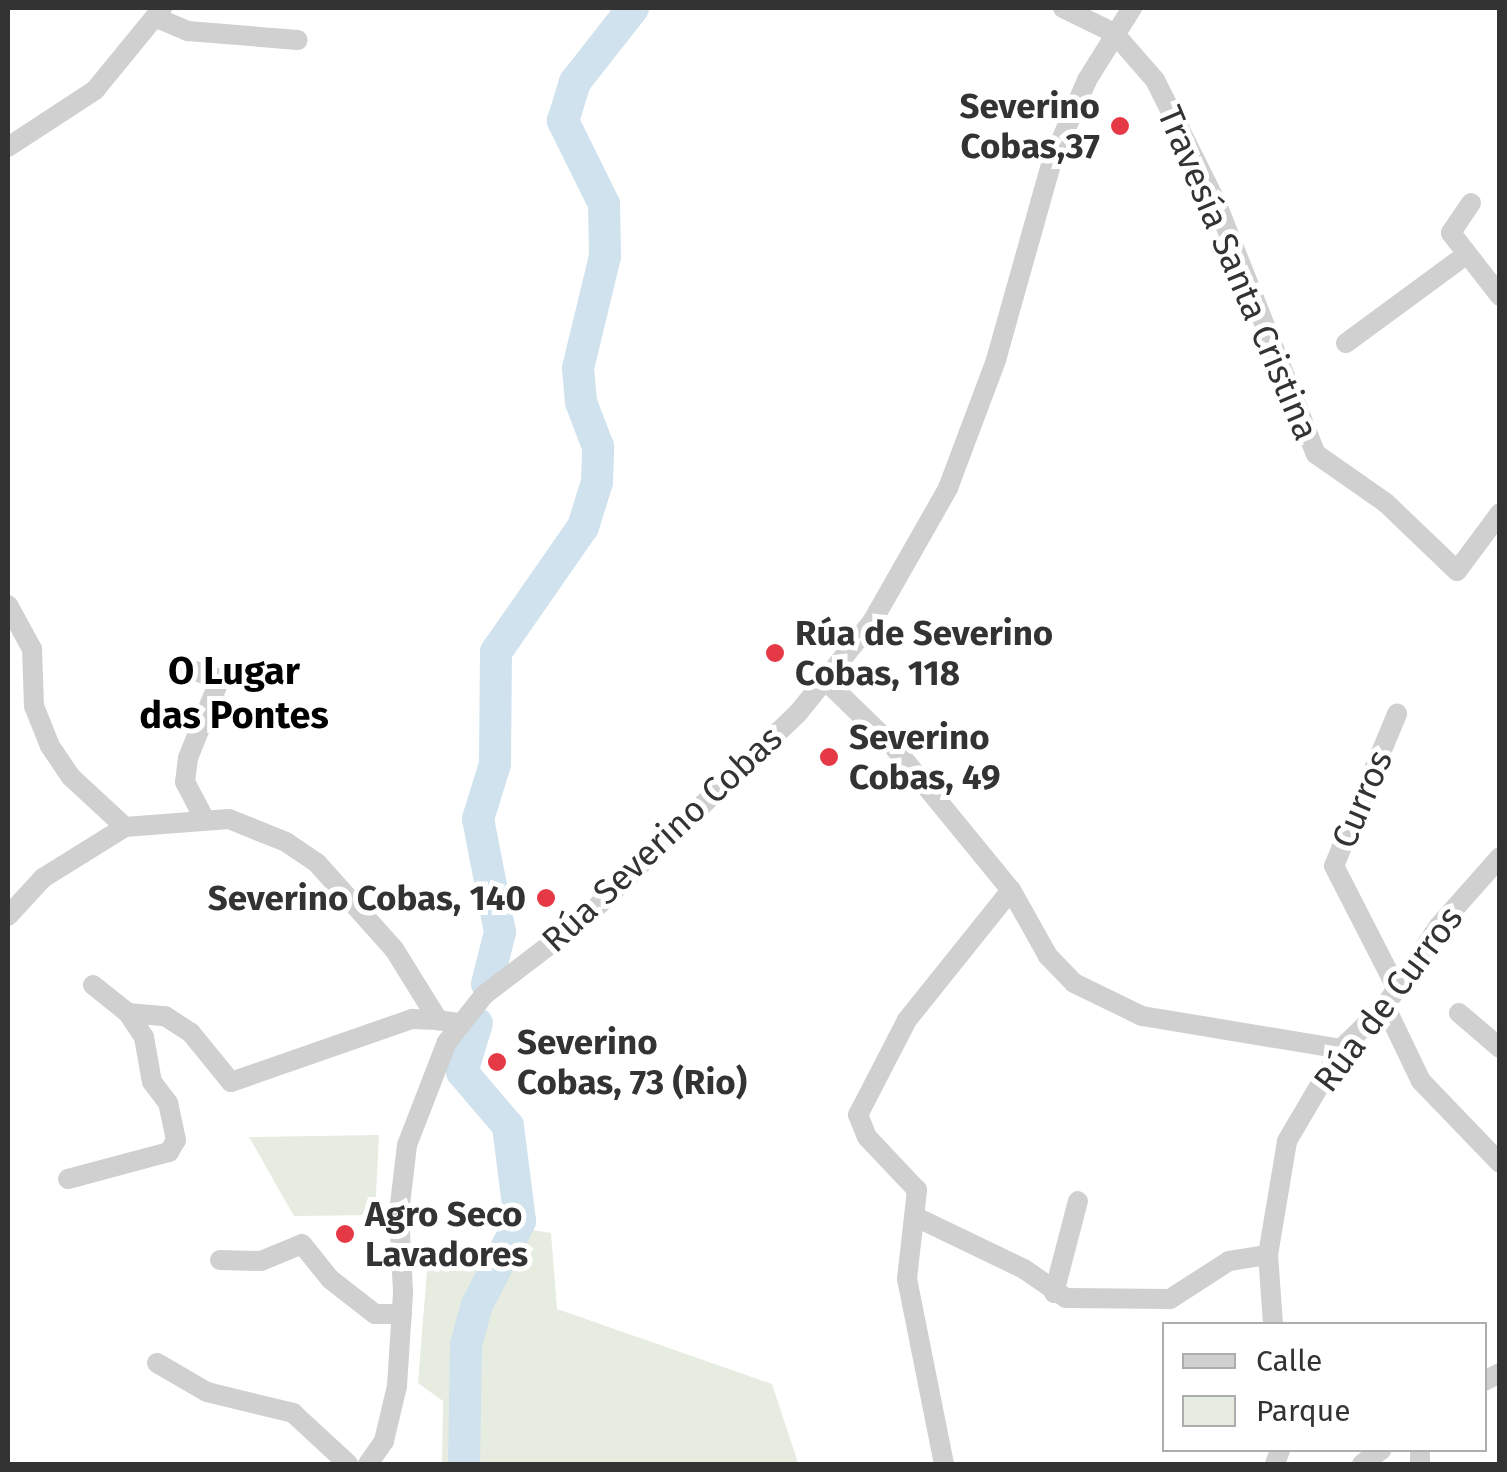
<!DOCTYPE html>
<meta charset="utf-8">
<style>
body{margin:0}
#map{position:relative;width:1507px;height:1472px;overflow:hidden;background:#fff;font-family:"Fira Sans",sans-serif}
div>[style]{position:absolute}
.green>*{inset:0;background:#e6ecdf}
.river>*{height:32px;margin:-16px;padding:0 16px;transform-origin:16px;border-radius:16px;background:#cfe2ee}
.street>*{height:20px;margin:-10px;padding:0 10px;transform-origin:10px;border-radius:10px;background:#d0d0d0}
.dots>*{width:28px;height:28px;translate:-50% -50%;box-sizing:border-box;border:5px solid #fff;border-radius:50%}
span{translate:-50% -50%;white-space:nowrap;text-align:center;line-height:1.15;-webkit-text-stroke:10px #fff;paint-order:stroke}
.poi-label{font-size:35px;color:#333;font-weight:700}
.right{translate:-100% -50%;text-align:right}
.left{translate:0 -50%;text-align:left}
.street-label{font-size:35px;color:#333}
.neighbourhood-label{font-size:38px;color:#000;font-weight:700}
.frame{position:absolute;inset:0;border:10px solid #333;pointer-events:none}
.legend{position:absolute;left:1162px;top:1322px;width:325px;height:130px;box-sizing:border-box;background:#fff;border:2px solid #adadad;margin:0;padding:12px 18px;list-style:none;font-size:30px;color:#333}
.legend li{display:flex;align-items:center;gap:20px;height:50px}
.legend b{width:50px;border:2px solid #adadad}
</style>
<div id="map">
<div class="green">
<i style="clip-path:polygon(379px 1135px,375px 1215px,294px 1216px,249px 1137px)"></i>
<i style="clip-path:polygon(502px 1225px,551px 1233px,557px 1309px,772px 1384px,798px 1463px,442px 1464px,443px 1401px,418px 1383px,428px 1258px,488px 1262px)"></i>
</div>
<div class="river">
<i style="left:487px;top:984px;width:54px;rotate:-76deg"></i>
<i style="left:500px;top:932px;width:115px;rotate:-101deg"></i>
<i style="left:478px;top:819px;width:58px;rotate:-72.8deg"></i>
<i style="left:495px;top:764px;width:112px;rotate:-89.5deg"></i>
<i style="left:496px;top:652px;width:152px;rotate:-55.2deg"></i>
<i style="left:583px;top:527px;width:47px;rotate:-72.7deg"></i>
<i style="left:597px;top:482px;width:35px;rotate:-88deg"></i>
<i style="left:598px;top:447px;width:48px;rotate:-110.7deg"></i>
<i style="left:581px;top:402px;width:34px;rotate:-95deg"></i>
<i style="left:578px;top:368px;width:115px;rotate:-76.4deg"></i>
<i style="left:605px;top:256px;width:52px;rotate:-91.1deg"></i>
<i style="left:604px;top:204px;width:93px;rotate:-116.3deg"></i>
<i style="left:563px;top:121px;width:41px;rotate:-72.9deg"></i>
<i style="left:575px;top:82px;width:94px;rotate:-51.9deg"></i>
<i style="left:464px;top:1464px;width:119px;rotate:-89deg"></i>
<i style="left:466px;top:1345px;width:39px;rotate:-75deg"></i>
<i style="left:476px;top:1307px;width:97px;rotate:-62.9deg"></i>
<i style="left:520px;top:1221px;width:96px;rotate:-97.2deg"></i>
<i style="left:508px;top:1126px;width:71px;rotate:-130.4deg"></i>
<i style="left:462px;top:1072px;width:51px;rotate:-73deg"></i>
</div>
<div class="street">
<i style="left:1063px;top:8px;width:57px;rotate:26.1deg"></i>
<i style="left:1114px;top:33px;width:62px;rotate:48.9deg"></i>
<i style="left:1155px;top:80px;width:136px;rotate:63.4deg"></i>
<i style="left:1216px;top:202px;width:271px;rotate:68.4deg"></i>
<i style="left:1316px;top:454px;width:85px;rotate:35deg"></i>
<i style="left:1386px;top:503px;width:98px;rotate:43.8deg"></i>
<i style="left:1457px;top:571px;width:72px;rotate:-53.4deg"></i>
<i style="left:157px;top:18px;width:34px;rotate:23deg"></i>
<i style="left:188px;top:31px;width:110px;rotate:4.7deg"></i>
<i style="left:8px;top:147px;width:104px;rotate:-33.2deg"></i>
<i style="left:95px;top:90px;width:106px;rotate:-50.7deg"></i>
<i style="left:1471px;top:203px;width:36px;rotate:124deg"></i>
<i style="left:1451px;top:233px;width:80px;rotate:52.1deg"></i>
<i style="left:1346px;top:343px;width:150px;rotate:-36.3deg"></i>
<i style="left:8px;top:605px;width:50px;rotate:61.4deg"></i>
<i style="left:32px;top:649px;width:57px;rotate:88deg"></i>
<i style="left:34px;top:706px;width:43px;rotate:68.2deg"></i>
<i style="left:50px;top:746px;width:37px;rotate:56deg"></i>
<i style="left:71px;top:777px;width:74px;rotate:42.8deg"></i>
<i style="left:189px;top:669px;width:33px;rotate:18deg"></i>
<i style="left:220px;top:679px;width:85px;rotate:112.1deg"></i>
<i style="left:188px;top:758px;width:24px;rotate:97deg"></i>
<i style="left:185px;top:782px;width:41px;rotate:62.2deg"></i>
<i style="left:826px;top:681px;width:93px;rotate:44.1deg"></i>
<i style="left:893px;top:746px;width:186px;rotate:50.7deg"></i>
<i style="left:1011px;top:890px;width:76px;rotate:60.7deg"></i>
<i style="left:1048px;top:956px;width:37px;rotate:46deg"></i>
<i style="left:1074px;top:983px;width:76px;rotate:25.9deg"></i>
<i style="left:1142px;top:1016px;width:202px;rotate:9.4deg"></i>
<i style="left:8px;top:916px;width:52px;rotate:-47.4deg"></i>
<i style="left:43px;top:878px;width:97px;rotate:-31.9deg"></i>
<i style="left:125px;top:827px;width:104px;rotate:-4.4deg"></i>
<i style="left:229px;top:819px;width:61px;rotate:22deg"></i>
<i style="left:286px;top:842px;width:37px;rotate:34deg"></i>
<i style="left:317px;top:863px;width:115px;rotate:48.2deg"></i>
<i style="left:394px;top:949px;width:84px;rotate:58.2deg"></i>
<i style="left:438px;top:1020px;width:22px;rotate:8deg"></i>
<i style="left:93px;top:985px;width:45px;rotate:38.7deg"></i>
<i style="left:128px;top:1013px;width:37px;rotate:5deg"></i>
<i style="left:165px;top:1016px;width:31px;rotate:33deg"></i>
<i style="left:191px;top:1033px;width:63px;rotate:50.8deg"></i>
<i style="left:231px;top:1082px;width:192px;rotate:-19.2deg"></i>
<i style="left:412px;top:1019px;width:26px;rotate:2deg"></i>
<i style="left:1397px;top:989px;width:138px;rotate:-117.1deg"></i>
<i style="left:1334px;top:866px;width:165px;rotate:-67.5deg"></i>
<i style="left:1385px;top:1006px;width:83px;rotate:64.4deg"></i>
<i style="left:1421px;top:1081px;width:114px;rotate:46.1deg"></i>
<i style="left:1459px;top:1013px;width:54px;rotate:40.5deg"></i>
<i style="left:68px;top:1179px;width:105px;rotate:-15deg"></i>
<i style="left:169px;top:1152px;width:14px;rotate:-60deg"></i>
<i style="left:176px;top:1140px;width:38px;rotate:-102deg"></i>
<i style="left:168px;top:1103px;width:26px;rotate:-127deg"></i>
<i style="left:152px;top:1082px;width:46px;rotate:-100.1deg"></i>
<i style="left:144px;top:1037px;width:29px;rotate:-124deg"></i>
<i style="left:918px;top:1218px;width:118px;rotate:25.7deg"></i>
<i style="left:1024px;top:1269px;width:51px;rotate:34.6deg"></i>
<i style="left:1066px;top:1298px;width:104px;rotate:0.6deg"></i>
<i style="left:1170px;top:1299px;width:70px;rotate:-32.8deg"></i>
<i style="left:1229px;top:1261px;width:39px;rotate:-9deg"></i>
<i style="left:220px;top:1260px;width:41px;rotate:1.4deg"></i>
<i style="left:261px;top:1261px;width:44px;rotate:-22.5deg"></i>
<i style="left:302px;top:1244px;width:45px;rotate:51.3deg"></i>
<i style="left:330px;top:1279px;width:57px;rotate:37.9deg"></i>
<i style="left:375px;top:1314px;width:27px"></i>
<i style="left:1054px;top:1293px;width:95px;rotate:-75.4deg"></i>
<i style="left:1273px;top:1324px;width:69px;rotate:-94.1deg"></i>
<i style="left:1268px;top:1255px;width:116px;rotate:-80.5deg"></i>
<i style="left:1287px;top:1141px;width:107px;rotate:-59.6deg"></i>
<i style="left:1341px;top:1049px;width:62px;rotate:-44.3deg"></i>
<i style="left:1385px;top:1006px;width:97px;rotate:-56deg"></i>
<i style="left:1439px;top:926px;width:92px;rotate:-48.5deg"></i>
<i style="left:157px;top:1363px;width:58px;rotate:30.1deg"></i>
<i style="left:207px;top:1392px;width:89px;rotate:13.7deg"></i>
<i style="left:293px;top:1413px;width:75px;rotate:42.8deg"></i>
<i style="left:1484px;top:1381px;width:18px;rotate:-27deg"></i>
<i style="left:368px;top:1464px;width:28px;rotate:-55deg"></i>
<i style="left:384px;top:1441px;width:57px;rotate:-76.7deg"></i>
<i style="left:397px;top:1386px;width:94px;rotate:-86.3deg"></i>
<i style="left:403px;top:1292px;width:79px;rotate:-92.9deg"></i>
<i style="left:399px;top:1213px;width:68px;rotate:-83.3deg"></i>
<i style="left:407px;top:1145px;width:110px;rotate:-68.8deg"></i>
<i style="left:447px;top:1042px;width:60px;rotate:-51.8deg"></i>
<i style="left:484px;top:995px;width:127px;rotate:-37.3deg"></i>
<i style="left:585px;top:918px;width:296px;rotate:-43.9deg"></i>
<i style="left:798px;top:713px;width:117px;rotate:-50.9deg"></i>
<i style="left:872px;top:622px;width:154px;rotate:-60.4deg"></i>
<i style="left:948px;top:488px;width:137px;rotate:-69.4deg"></i>
<i style="left:996px;top:360px;width:207px;rotate:-74.3deg"></i>
<i style="left:1052px;top:161px;width:88px;rotate:-66.6deg"></i>
<i style="left:1087px;top:80px;width:85px;rotate:-58deg"></i>
<i style="left:944px;top:1464px;width:189px;rotate:-101.3deg"></i>
<i style="left:907px;top:1279px;width:90px;rotate:-83.6deg"></i>
<i style="left:917px;top:1190px;width:73px;rotate:-133.3deg"></i>
<i style="left:867px;top:1137px;width:24px;rotate:-112deg"></i>
<i style="left:858px;top:1115px;width:107px;rotate:-62.7deg"></i>
<i style="left:907px;top:1020px;width:166px;rotate:-51.3deg"></i>
<i style="left:1275px;top:1464px;width:15px;rotate:-70deg"></i>
<i style="left:1362px;top:1464px;width:24px;rotate:-36deg"></i>
<i style="left:1420px;top:1464px;width:14px;rotate:-90deg"></i>
</div>
<div class="dots">
<i style="left:1120px;top:126px;background:#e63946"></i>
<i style="left:775px;top:653px;background:#e63946"></i>
<i style="left:829px;top:757px;background:#e63946"></i>
<i style="left:546px;top:898px;background:#e63946"></i>
<i style="left:497px;top:1062px;background:#e63946"></i>
<i style="left:345px;top:1234px;background:#e63946"></i>
</div>
<div class="poi-label">
<span class="right" style="left:1100px;top:126px">Severino<br>Cobas,37</span>
<span class="left" style="left:795px;top:653px">Rúa de Severino<br>Cobas, 118</span>
<span class="left" style="left:849px;top:757px">Severino<br>Cobas, 49</span>
<span class="right" style="left:526px;top:898px">Severino Cobas, 140</span>
<span class="left" style="left:517px;top:1062px">Severino<br>Cobas, 73 (Rio)</span>
<span class="left" style="left:365px;top:1234px">Agro Seco<br>Lavadores</span>
</div>
<div class="street-label">
<span style="left:1238px;top:273px;rotate:67deg">Travesía Santa Cristina</span>
<span style="left:1362px;top:799px;rotate:-67deg">Curros</span>
<span style="left:662px;top:839px;rotate:-43deg">Rúa Severino Cobas</span>
<span style="left:1388px;top:999px;rotate:-53deg">Rúa de Curros</span>
</div>
<div class="neighbourhood-label">
<span style="left:234px;top:694px">O Lugar<br>das Pontes</span>
</div>
<div class="frame"></div>
<ul class="legend">
<li><b style="height:12px;background:#d0d0d0"></b>Calle</li>
<li><b style="height:28px;background:#e6ecdf"></b>Parque</li>
</ul>
</div>
